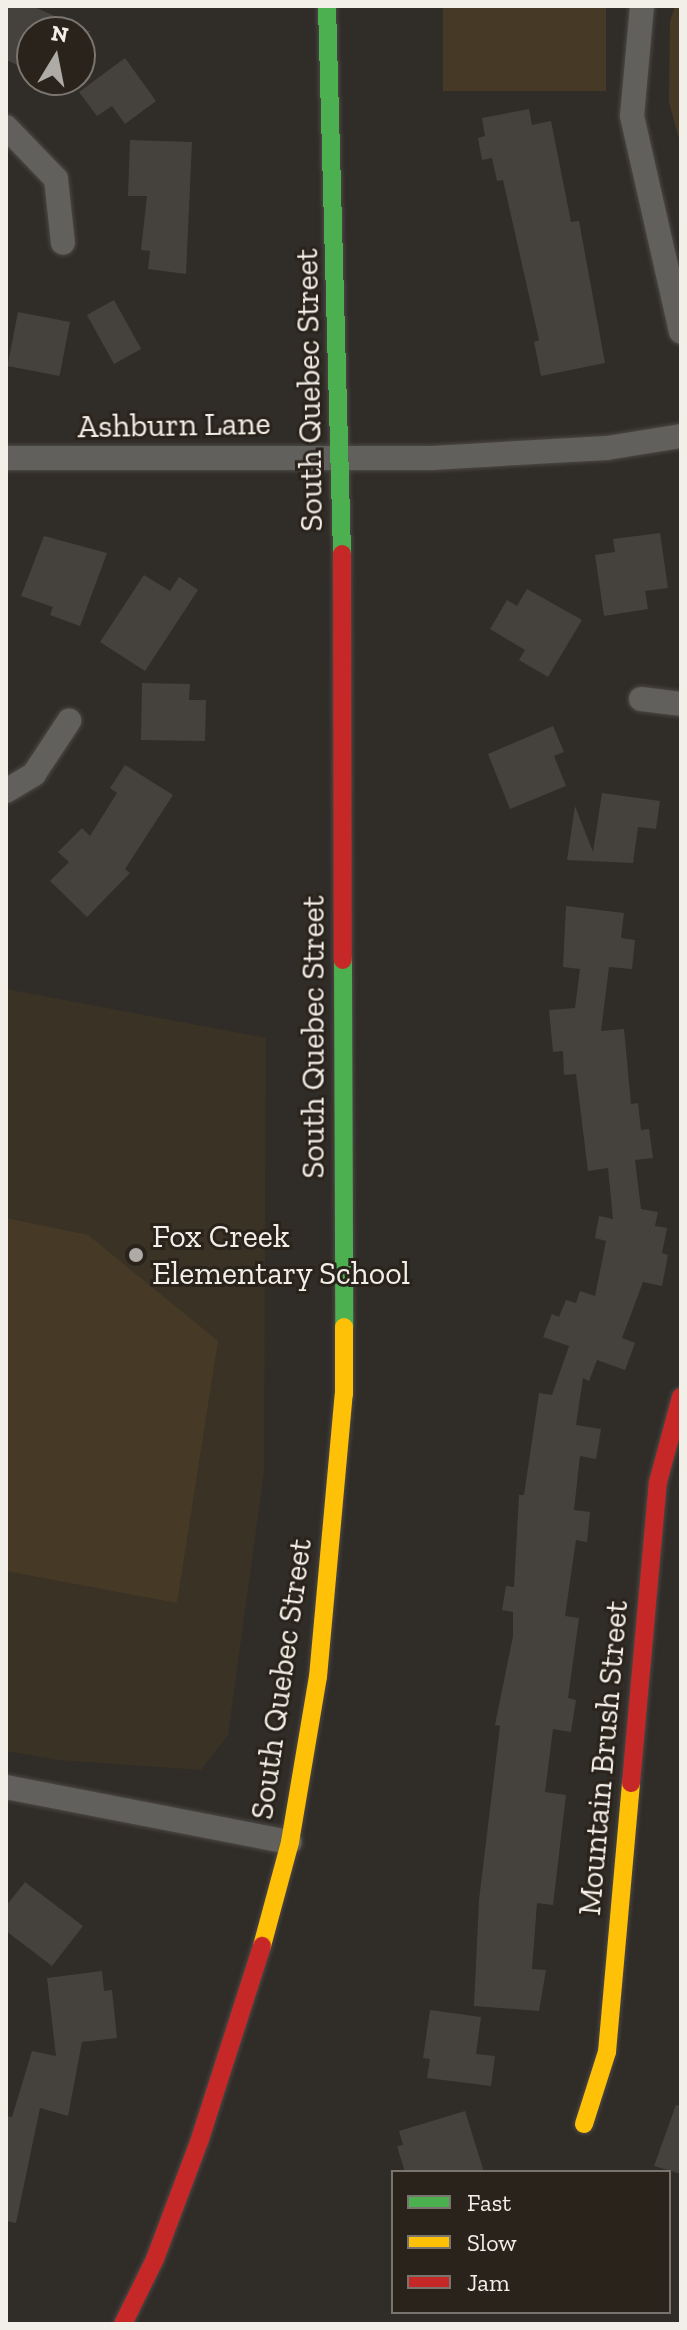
<!DOCTYPE html>
<style>
body{margin:0}
#map{position:relative;width:687px;height:2330px;overflow:hidden;background:#302c28;font-family:"Zilla Slab",serif}
div>[style]{position:absolute}
.built>*{inset:0;background:#3a3225}
.green>*{inset:0;background:#463a27;transform-origin:0 0}
.building>*{inset:0;background:#45423e;transform-origin:0 0}
.roads{filter:drop-shadow(0 0 2px #4c4845) drop-shadow(0 0 2px #4c4845)}
.street>*{height:24px;margin:-12px;padding:0 12px;transform-origin:12px;border-radius:12px;background:#62605d}
.fast>*{height:18px;margin:-9px;padding:0 9px;transform-origin:9px;border-radius:9px;background:#4caf50}
.slow>*{height:18px;margin:-9px;padding:0 9px;transform-origin:9px;border-radius:9px;background:#ffc107}
.jam>*{height:18px;margin:-9px;padding:0 9px;transform-origin:9px;border-radius:9px;background:#c62828}
.dots>*{width:22px;height:22px;translate:-50% -50%;box-sizing:border-box;border:4px solid #29231b;border-radius:50%}
span{translate:-50% -50%;white-space:nowrap;text-align:center;line-height:1.15;-webkit-text-stroke:6px #29231b;paint-order:stroke}
.street-label{font-size:32px;color:#f2eee8}
.poi-label{font-size:32px;color:#f2eee8}
.left{translate:0 -50%;text-align:left}
.frame{position:absolute;inset:0;border:8px solid #f2eee8;pointer-events:none}
.legend{position:absolute;left:391px;top:2170px;width:280px;height:144px;box-sizing:border-box;background:#29231b;border:2px solid #79746d;margin:0;padding:10px 14px;list-style:none;font-size:24px;color:#f2eee8}
.legend li{display:flex;align-items:center;gap:16px;height:40px}
.legend b{width:40px;border:2px solid #79746d}
.north{position:absolute;left:16px;top:16px;width:80px;height:80px;box-sizing:border-box;background:#29231b;border:2px solid #79746d;border-radius:50%;rotate:10deg;font-size:22px;font-weight:700;line-height:32px;text-align:center;color:#f2eee8}
.north::after{content:'';display:block;margin:auto;width:28px;height:36px;background:#aeaaa5;clip-path:polygon(50% 0,100% 100%,50% 72%,0 100%)}
</style>
<div id="map">
<div class="built">
<i style="clip-path:polygon(6px 989px,266px 1038px,264px 1472px,228px 1735px,201px 1770px,59px 1760px,6px 1751px)"></i>
</div>
<div class="green">
<i style="left:443px;top:6px;width:163px;height:85px"></i>
<i style="clip-path:polygon(675px 6px,681px 6px,681px 146px,669px 102px,670px 22px)"></i>
<i style="clip-path:polygon(6px 1218px,88px 1235px,218px 1341px,177px 1603px,6px 1571px)"></i>
</div>
<div class="building">
<i style="clip-path:polygon(6px 6px,32px 6px,91px 32px,32px 32px,32px 71px,6px 60px)"></i>
<i style="clip-path:polygon(125px 58px,156px 101px,125px 124px,112px 106px,97px 116px,79px 92px)"></i>
<i style="clip-path:polygon(529px 109px,532px 125px,551px 121px,571px 222px,579px 221px,605px 363px,541px 376px,534px 342px,539px 340px,503px 180px,497px 181px,492px 158px,482px 160px,478px 138px,485px 136px,482px 118px)"></i>
<i style="clip-path:polygon(130px 140px,192px 142px,186px 274px,148px 269px,150px 251px,141px 250px,147px 196px,128px 196px)"></i>
<i style="left:114px;top:300px;width:56px;height:31px;rotate:61deg"></i>
<i style="left:18px;top:312px;width:53px;height:55px;rotate:11deg"></i>
<i style="clip-path:polygon(660px 533px,668px 588px,645px 591px,648px 609px,604px 616px,595px 555px,615px 552px,613px 539px)"></i>
<i style="clip-path:polygon(44px 536px,107px 553px,80px 626px,50px 615px,53px 607px,21px 596px)"></i>
<i style="clip-path:polygon(144px 575px,170px 591px,179px 577px,198px 590px,145px 671px,100px 642px)"></i>
<i style="clip-path:polygon(527px 589px,582px 620px,548px 677px,519px 660px,525px 650px,490px 629px,507px 600px,517px 606px)"></i>
<i style="clip-path:polygon(142px 683px,190px 684px,189px 700px,206px 700px,205px 741px,141px 740px)"></i>
<i style="clip-path:polygon(553px 726px,564px 752px,554px 756px,566px 786px,510px 809px,488px 754px)"></i>
<i style="clip-path:polygon(125px 765px,173px 795px,125px 869px,130px 873px,87px 917px,50px 881px,69px 862px,58px 852px,82px 828px,90px 836px,117px 793px,110px 788px)"></i>
<i style="clip-path:polygon(602px 793px,660px 801px,656px 829px,638px 827px,633px 863px,567px 860px,575px 806px,593px 852px)"></i>
<i style="clip-path:polygon(566px 906px,624px 913px,621px 938px,635px 940px,632px 969px,609px 967px,601px 1031px,624px 1029px,631px 1104px,638px 1103px,641px 1130px,649px 1129px,653px 1158px,635px 1160px,641px 1209px,658px 1212px,655px 1226px,667px 1228px,662px 1253px,668px 1255px,662px 1286px,643px 1282px,622px 1338px,635px 1343px,625px 1370px,597px 1360px,589px 1381px,583px 1378px,576px 1425px,601px 1429px,596px 1459px,580px 1456px,574px 1510px,590px 1512px,587px 1542px,576px 1540px,565px 1616px,579px 1618px,568px 1698px,576px 1700px,571px 1732px,553px 1729px,545px 1792px,566px 1795px,553px 1905px,537px 1903px,532px 1969px,546px 1970px,539px 2011px,474px 2006px,479px 1900px,500px 1726px,495px 1725px,513px 1636px,513px 1612px,502px 1610px,506px 1586px,514px 1587px,519px 1495px,524px 1495px,539px 1393px,552px 1395px,569px 1346px,543px 1337px,552px 1314px,559px 1317px,566px 1300px,576px 1303px,580px 1291px,595px 1296px,606px 1241px,595px 1238px,599px 1216px,613px 1219px,608px 1168px,588px 1171px,576px 1074px,564px 1075px,563px 1051px,553px 1052px,549px 1010px,575px 1008px,580px 969px,563px 967px)"></i>
<i style="clip-path:polygon(25px 1882px,83px 1926px,52px 1966px,6px 1931px,6px 1906px)"></i>
<i style="clip-path:polygon(102px 1971px,104px 1991px,112px 1990px,117px 2038px,82px 2042px,68px 2116px,40px 2108px,16px 2223px,6px 2221px,6px 2116px,12px 2117px,32px 2051px,56px 2056px,47px 1978px)"></i>
<i style="clip-path:polygon(430px 2010px,481px 2017px,476px 2054px,495px 2056px,491px 2086px,427px 2078px,430px 2059px,423px 2058px)"></i>
<i style="clip-path:polygon(676px 2105px,681px 2106px,681px 2174px,654px 2166px)"></i>
<i style="clip-path:polygon(465px 2111px,484px 2172px,405px 2172px,397px 2146px,403px 2145px,399px 2131px)"></i>
</div>
<div class="roads">
<div class="street">
<i style="left:642px;top:6px;width:110px;rotate:95.2deg"></i>
<i style="left:632px;top:116px;width:221px;rotate:77.2deg"></i>
<i style="left:6px;top:127px;width:72px;rotate:46.1deg"></i>
<i style="left:56px;top:179px;width:64px;rotate:83.8deg"></i>
<i style="left:6px;top:458px;width:426px"></i>
<i style="left:432px;top:458px;width:175px;rotate:-3.3deg"></i>
<i style="left:607px;top:448px;width:75px;rotate:-9.2deg"></i>
<i style="left:641px;top:699px;width:40px;rotate:7.1deg"></i>
<i style="left:6px;top:791px;width:33px;rotate:-31deg"></i>
<i style="left:34px;top:774px;width:64px;rotate:-56.6deg"></i>
<i style="left:6px;top:1787px;width:289px;rotate:11deg"></i>
</div>
<div class="fast">
<i style="left:327px;top:6px;width:548px;rotate:88.43deg"></i>
<i style="left:343px;top:960px;width:367px;rotate:89.8deg"></i>
</div>
<div class="slow">
<i style="left:262px;top:1946px;width:108px;rotate:-74.9deg"></i>
<i style="left:290px;top:1842px;width:167px;rotate:-80.4deg"></i>
<i style="left:318px;top:1677px;width:284px;rotate:-84.8deg"></i>
<i style="left:344px;top:1394px;width:67px;rotate:-90deg"></i>
<i style="left:584px;top:2124px;width:76px;rotate:-72.3deg"></i>
<i style="left:607px;top:2052px;width:270px;rotate:-84.9deg"></i>
</div>
<div class="jam">
<i style="left:342px;top:554px;width:406px;rotate:89.9deg"></i>
<i style="left:631px;top:1783px;width:302px;rotate:-84.9deg"></i>
<i style="left:658px;top:1482px;width:88px;rotate:-74.9deg"></i>
<i style="left:123px;top:2324px;width:72px;rotate:-63.8deg"></i>
<i style="left:155px;top:2259px;width:128px;rotate:-69.4deg"></i>
<i style="left:200px;top:2139px;width:203px;rotate:-72.2deg"></i>
</div>
</div>
<div class="dots">
<i style="left:136px;top:1255px;background:#aeaaa5"></i>
</div>
<div class="street-label">
<span style="left:309px;top:390px;rotate:-91deg">South Quebec Street</span>
<span style="left:174px;top:425px;rotate:-1deg">Ashburn Lane</span>
<span style="left:313px;top:1037px;rotate:-90deg">South Quebec Street</span>
<span style="left:281px;top:1679px;rotate:-82deg">South Quebec Street</span>
<span style="left:603px;top:1758px;rotate:-85deg">Mountain Brush Street</span>
</div>
<div class="poi-label">
<span class="left" style="left:152px;top:1255px">Fox Creek<br>Elementary School</span>
</div>
<div class="frame"></div>
<ul class="legend">
<li><b style="height:10px;background:#4caf50"></b>Fast</li>
<li><b style="height:10px;background:#ffc107"></b>Slow</li>
<li><b style="height:10px;background:#c62828"></b>Jam</li>
</ul>
<div class="north">N</div>
</div>
